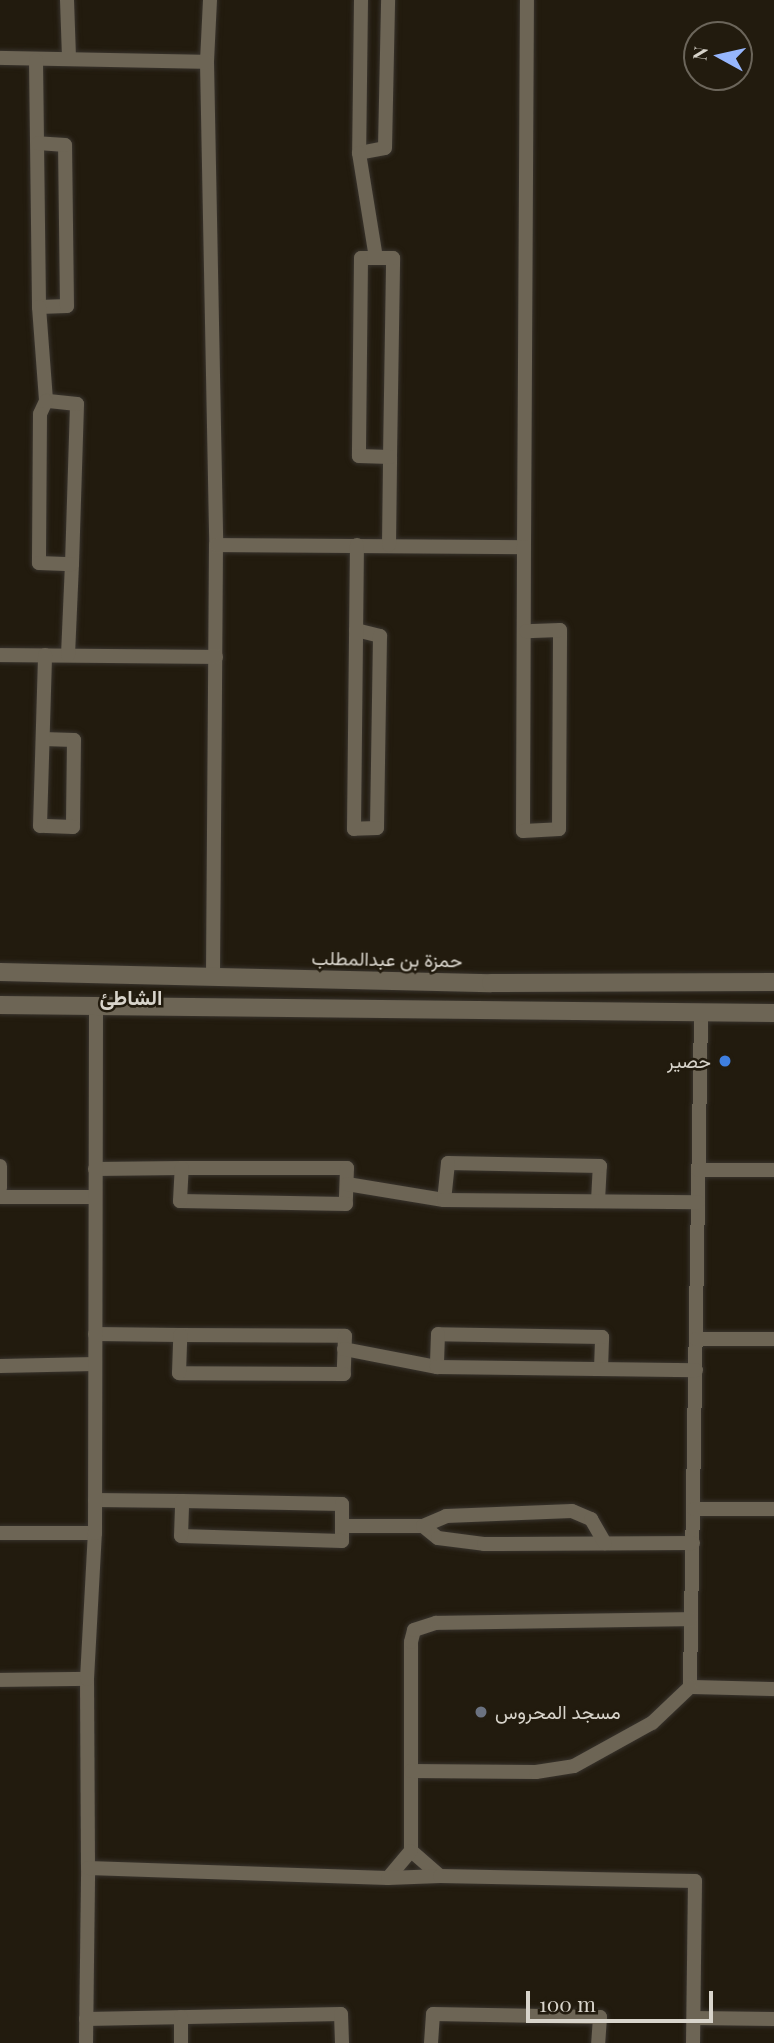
<!DOCTYPE html>
<meta charset="utf-8">
<style>
body{margin:0}
#map{position:relative;width:774px;height:2043px;overflow:hidden;background:#221b0e;font-family:"Playfair Display",Vazirmatn,serif}
div>[style]{position:absolute}
.roads{filter:drop-shadow(0 0 2px #38332d) drop-shadow(0 0 2px #38332d)}
.minor>*{height:14px;margin:-7px;padding:0 7px;transform-origin:7px;border-radius:7px;background:#6d6555}
.tertiary>*{height:18px;margin:-9px;padding:0 9px;transform-origin:9px;border-radius:9px;background:#6d6555}
.dots>*{width:19px;height:19px;translate:-50% -50%;box-sizing:border-box;border:4px solid #221b0e;border-radius:50%}
span{translate:-50% -50%;white-space:nowrap;text-align:center;line-height:1.15;-webkit-text-stroke:5px #221b0e;paint-order:stroke}
.street-label{font-size:19px;color:#d8d4cb}
.poi-label{font-size:19px;color:#d8d4cb}
.right{translate:-100% -50%;text-align:right}
.left{translate:0 -50%;text-align:left}
.neighbourhood-label{font-size:21px;color:#d8d4cb;font-weight:700}
.north{position:absolute;left:683px;top:21px;width:70px;height:70px;box-sizing:border-box;background:#221b0e;border:2px solid #6b655a;border-radius:50%;rotate:278deg;font-size:19px;font-weight:700;line-height:28px;text-align:center;color:#d8d4cb}
.north::after{content:'';display:block;margin:auto;width:24px;height:32px;background:#96b6fd;clip-path:polygon(50% 0,100% 100%,50% 72%,0 100%)}
.scale{position:absolute;left:526px;top:1991px;width:187px;height:32px;box-sizing:border-box;border:4px solid #d8d4cb;border-top:0;padding-left:9px;font-size:21px;line-height:24px;white-space:nowrap;color:#d8d4cb;-webkit-text-stroke:5px #221b0e;paint-order:stroke}
</style>
<div id="map">
<div class="roads">
<div class="minor">
<i style="left:67px;top:0;width:57px;rotate:88deg"></i>
<i style="left:210px;top:0;width:62px;rotate:92.8deg"></i>
<i style="left:207px;top:62px;width:483px;rotate:88.9deg"></i>
<i style="left:216px;top:545px;width:430px;rotate:90.4deg"></i>
<i style="left:361px;top:0;width:153px;rotate:90.7deg"></i>
<i style="left:359px;top:153px;width:26px;rotate:-11deg"></i>
<i style="left:385px;top:148px;width:148px;rotate:-88.8deg"></i>
<i style="left:0;top:58px;width:207px;rotate:1.1deg"></i>
<i style="left:36px;top:60px;width:247px;rotate:89.3deg"></i>
<i style="left:39px;top:307px;width:28px;rotate:-2deg"></i>
<i style="left:67px;top:306px;width:161px;rotate:-90.7deg"></i>
<i style="left:65px;top:145px;width:27px;rotate:-176deg"></i>
<i style="left:359px;top:153px;width:106px;rotate:80.8deg"></i>
<i style="left:39px;top:307px;width:94px;rotate:85.7deg"></i>
<i style="left:216px;top:545px;width:308px;rotate:0.4deg"></i>
<i style="left:524px;top:547px;width:547px;rotate:-89.69deg"></i>
<i style="left:389px;top:545px;width:88px;rotate:-89.3deg"></i>
<i style="left:390px;top:457px;width:199px;rotate:-89.1deg"></i>
<i style="left:393px;top:258px;width:32px;rotate:180deg"></i>
<i style="left:361px;top:258px;width:198px;rotate:90.6deg"></i>
<i style="left:359px;top:456px;width:31px;rotate:2deg"></i>
<i style="left:524px;top:547px;width:284px;rotate:90.2deg"></i>
<i style="left:523px;top:831px;width:36px;rotate:-3deg"></i>
<i style="left:559px;top:829px;width:199px;rotate:-89.7deg"></i>
<i style="left:560px;top:630px;width:34px;rotate:178deg"></i>
<i style="left:356px;top:630px;width:25px;rotate:14deg"></i>
<i style="left:380px;top:636px;width:192px;rotate:90.9deg"></i>
<i style="left:377px;top:828px;width:23px;rotate:178deg"></i>
<i style="left:354px;top:829px;width:284px;rotate:-89.4deg"></i>
<i style="left:0;top:655px;width:216px;rotate:0.5deg"></i>
<i style="left:68px;top:655px;width:91px;rotate:-87.5deg"></i>
<i style="left:72px;top:564px;width:160px;rotate:-88.2deg"></i>
<i style="left:77px;top:404px;width:31px;rotate:-174deg"></i>
<i style="left:46px;top:401px;width:14px;rotate:115deg"></i>
<i style="left:40px;top:414px;width:149px;rotate:90.4deg"></i>
<i style="left:39px;top:563px;width:33px;rotate:2deg"></i>
<i style="left:43px;top:739px;width:31px;rotate:2deg"></i>
<i style="left:74px;top:740px;width:87px;rotate:90.7deg"></i>
<i style="left:73px;top:827px;width:33px;rotate:-178deg"></i>
<i style="left:40px;top:826px;width:171px;rotate:-88.3deg"></i>
<i style="left:701px;top:1013px;width:674px;rotate:90.94deg"></i>
<i style="left:690px;top:1687px;width:84px;rotate:1.4deg"></i>
<i style="left:0;top:1166px;width:22px;rotate:90deg"></i>
<i style="left:95px;top:1169px;width:87px;rotate:-0.7deg"></i>
<i style="left:182px;top:1168px;width:165px"></i>
<i style="left:347px;top:1168px;width:36px;rotate:92deg"></i>
<i style="left:346px;top:1204px;width:166px;rotate:-179deg"></i>
<i style="left:180px;top:1201px;width:33px;rotate:-87deg"></i>
<i style="left:698px;top:1170px;width:76px"></i>
<i style="left:347px;top:1184px;width:98px;rotate:9.4deg"></i>
<i style="left:0;top:1197px;width:95px"></i>
<i style="left:598px;top:1201px;width:35px;rotate:-87deg"></i>
<i style="left:600px;top:1166px;width:152px;rotate:-178.9deg"></i>
<i style="left:448px;top:1163px;width:37px;rotate:96deg"></i>
<i style="left:444px;top:1200px;width:254px;rotate:0.5deg"></i>
<i style="left:95px;top:1334px;width:85px;rotate:0.7deg"></i>
<i style="left:180px;top:1335px;width:165px;rotate:0.3deg"></i>
<i style="left:345px;top:1336px;width:38px;rotate:92deg"></i>
<i style="left:344px;top:1374px;width:165px;rotate:-179.7deg"></i>
<i style="left:179px;top:1373px;width:38px;rotate:-88deg"></i>
<i style="left:696px;top:1339px;width:78px"></i>
<i style="left:344px;top:1349px;width:95px;rotate:11deg"></i>
<i style="left:0;top:1366px;width:95px;rotate:-1.2deg"></i>
<i style="left:601px;top:1369px;width:32px;rotate:-88deg"></i>
<i style="left:602px;top:1337px;width:164px;rotate:-179deg"></i>
<i style="left:438px;top:1334px;width:33px;rotate:92deg"></i>
<i style="left:437px;top:1367px;width:259px;rotate:0.7deg"></i>
<i style="left:95px;top:1500px;width:87px;rotate:0.7deg"></i>
<i style="left:182px;top:1501px;width:160px;rotate:1.1deg"></i>
<i style="left:342px;top:1504px;width:37px;rotate:90deg"></i>
<i style="left:342px;top:1541px;width:161px;rotate:-178.2deg"></i>
<i style="left:181px;top:1536px;width:35px;rotate:-88deg"></i>
<i style="left:694px;top:1509px;width:80px"></i>
<i style="left:342px;top:1526px;width:81px"></i>
<i style="left:423px;top:1526px;width:19px;rotate:39deg"></i>
<i style="left:438px;top:1538px;width:46px;rotate:7.4deg"></i>
<i style="left:484px;top:1544px;width:209px;rotate:-0.3deg"></i>
<i style="left:423px;top:1526px;width:25px;rotate:-23deg"></i>
<i style="left:446px;top:1516px;width:126px;rotate:-2.3deg"></i>
<i style="left:572px;top:1511px;width:21px;rotate:23deg"></i>
<i style="left:591px;top:1519px;width:28px;rotate:60deg"></i>
<i style="left:0;top:1533px;width:95px"></i>
<i style="left:87px;top:1679px;width:189px;rotate:89.7deg"></i>
<i style="left:0;top:1680px;width:87px;rotate:-0.7deg"></i>
<i style="left:87px;top:1679px;width:146px;rotate:-86.9deg"></i>
<i style="left:95px;top:1533px;width:528px;rotate:-89.89deg"></i>
<i style="left:411px;top:1771px;width:129px;rotate:-90deg"></i>
<i style="left:411px;top:1642px;width:12px;rotate:-76deg"></i>
<i style="left:414px;top:1630px;width:23px;rotate:-18deg"></i>
<i style="left:436px;top:1623px;width:255px;rotate:-0.9deg"></i>
<i style="left:440px;top:1876px;width:38px;rotate:-139deg"></i>
<i style="left:411px;top:1851px;width:80px;rotate:-90deg"></i>
<i style="left:411px;top:1771px;width:125px;rotate:0.5deg"></i>
<i style="left:536px;top:1772px;width:38px;rotate:-9deg"></i>
<i style="left:574px;top:1766px;width:89px;rotate:-28.9deg"></i>
<i style="left:652px;top:1723px;width:52px;rotate:-43.5deg"></i>
<i style="left:388px;top:1878px;width:35px;rotate:-50deg"></i>
<i style="left:694px;top:2018px;width:80px;rotate:0.7deg"></i>
<i style="left:86px;top:2019px;width:255px;rotate:-1.1deg"></i>
<i style="left:341px;top:2014px;width:29px;rotate:88deg"></i>
<i style="left:86px;top:2043px;width:175px;rotate:-89.3deg"></i>
<i style="left:88px;top:1868px;width:300px;rotate:1.9deg"></i>
<i style="left:388px;top:1878px;width:52px;rotate:-2.2deg"></i>
<i style="left:440px;top:1876px;width:255px;rotate:1.1deg"></i>
<i style="left:695px;top:1881px;width:162px;rotate:90.7deg"></i>
<i style="left:181px;top:2043px;width:26px;rotate:-90deg"></i>
<i style="left:431px;top:2043px;width:29px;rotate:-86deg"></i>
<i style="left:433px;top:2014px;width:167px;rotate:1deg"></i>
<i style="left:600px;top:2017px;width:26px;rotate:94deg"></i>
</div>
<div class="tertiary">
<i style="left:0;top:972px;width:491px;rotate:1.3deg"></i>
<i style="left:491px;top:983px;width:283px;rotate:-0.2deg"></i>
<i style="left:0;top:1005px;width:774px;rotate:0.59deg"></i>
</div>
</div>
<div class="dots">
<i style="left:725px;top:1061px;background:#3f7fe0"></i>
<i style="left:481px;top:1712px;background:#6b7280"></i>
</div>
<div class="street-label">
<span style="left:387px;top:959px;rotate:1deg">حمزة بن عبدالمطلب</span>
</div>
<div class="poi-label">
<span class="right" style="left:711px;top:1061px">حصير</span>
<span class="left" style="left:495px;top:1712px">مسجد المحروس</span>
</div>
<div class="neighbourhood-label">
<span style="left:131px;top:996px">الشاطئ</span>
</div>
<div class="north">N</div>
<div class="scale">100 m</div>
</div>
